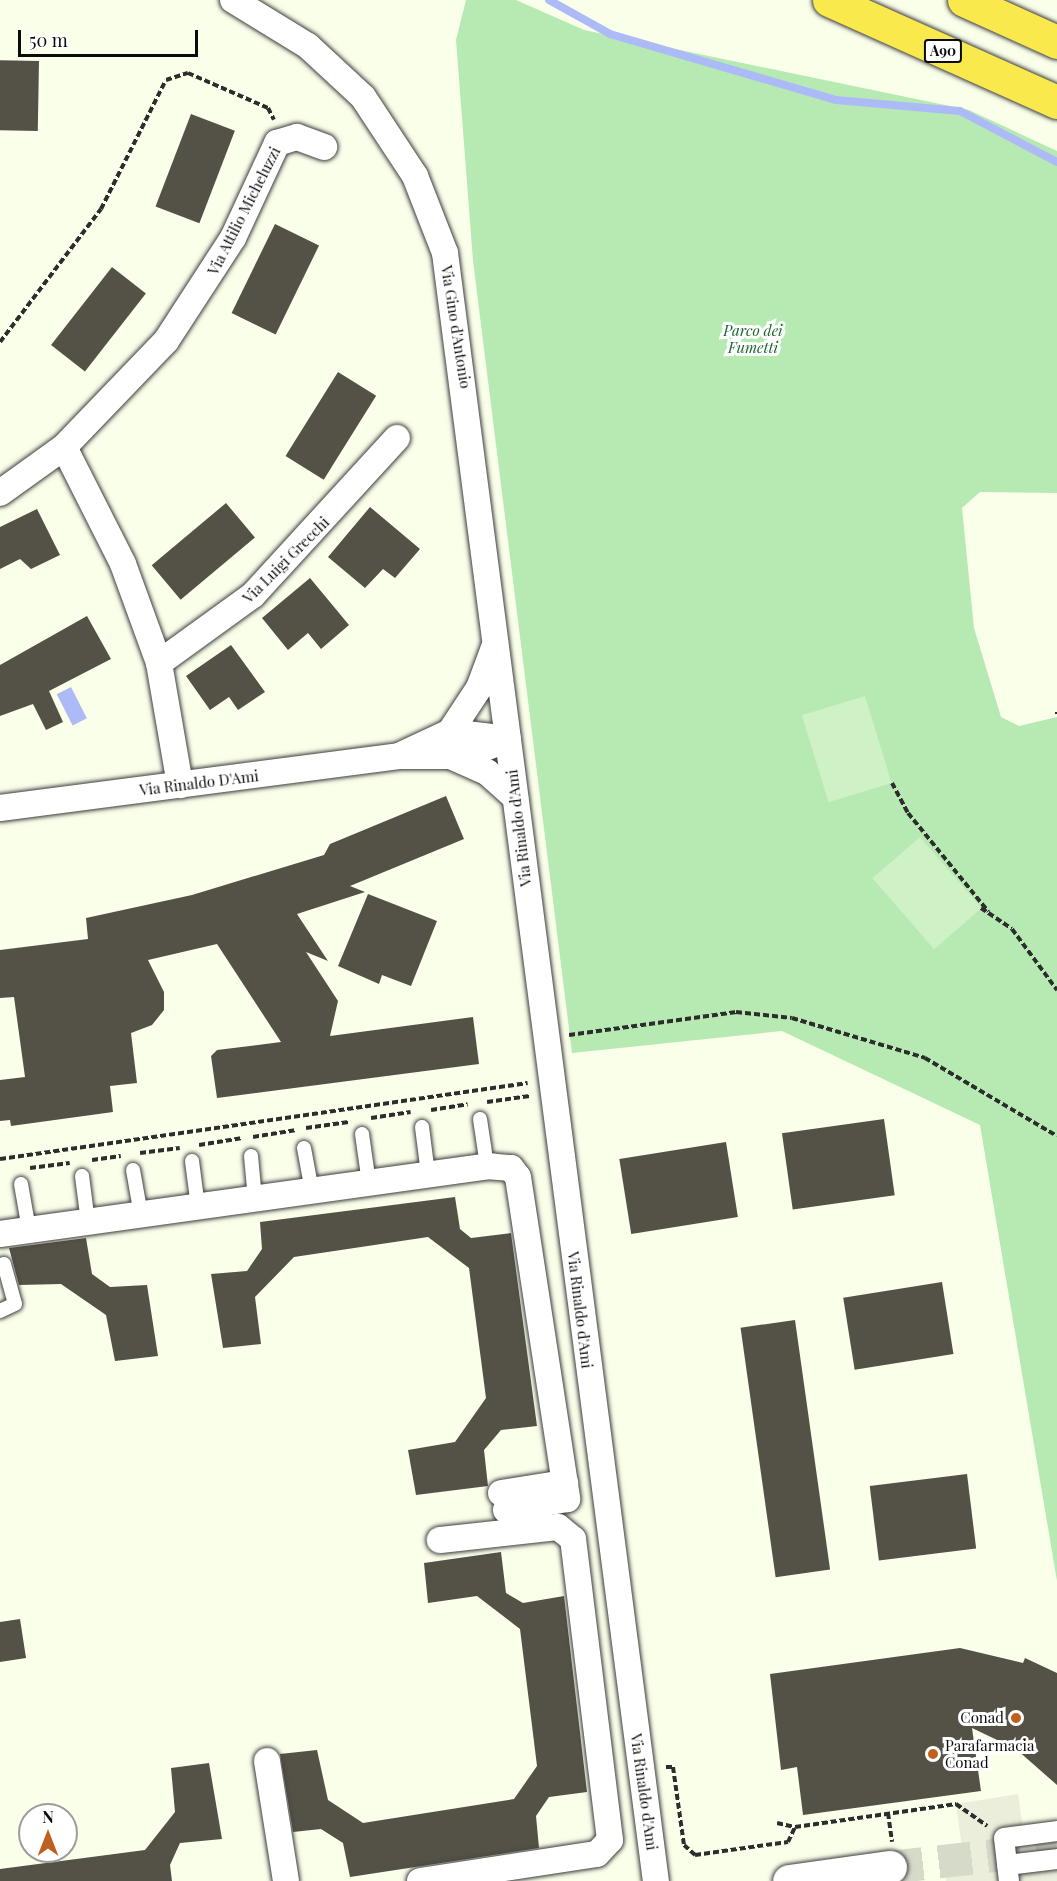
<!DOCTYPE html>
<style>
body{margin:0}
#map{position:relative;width:1057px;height:1881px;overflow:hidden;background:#faffea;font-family:"Playfair Display",serif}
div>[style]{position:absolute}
.green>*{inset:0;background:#b7eab3}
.pitch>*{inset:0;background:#cef1c5;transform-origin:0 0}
.plaza>*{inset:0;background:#eaeeda}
.water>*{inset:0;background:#adbaf8;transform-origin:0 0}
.stream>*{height:8px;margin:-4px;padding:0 4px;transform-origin:4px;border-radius:4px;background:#adbaf8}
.building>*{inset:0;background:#545247;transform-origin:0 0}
.tertiary-tunnel>*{height:33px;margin-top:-16.5px;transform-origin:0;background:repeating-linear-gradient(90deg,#d6dac9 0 33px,transparent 0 49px)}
.path>*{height:4px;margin-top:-2px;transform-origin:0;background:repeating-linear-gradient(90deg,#2d2d2d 0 6px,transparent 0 9px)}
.roads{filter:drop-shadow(0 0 2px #3e3e3e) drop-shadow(0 0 2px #3e3e3e)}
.service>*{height:14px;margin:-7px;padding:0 7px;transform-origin:7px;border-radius:7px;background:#fff}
.pedestrian>*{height:20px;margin:-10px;padding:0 10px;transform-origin:10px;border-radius:10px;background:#fff}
.minor>*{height:26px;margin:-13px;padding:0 13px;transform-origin:13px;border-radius:13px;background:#fff}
.tertiary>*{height:33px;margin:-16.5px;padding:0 16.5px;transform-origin:16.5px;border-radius:16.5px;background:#fff}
.motorway>*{height:33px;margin:-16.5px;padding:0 16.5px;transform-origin:16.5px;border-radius:16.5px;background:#fae94d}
.dots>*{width:16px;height:16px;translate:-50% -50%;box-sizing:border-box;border:3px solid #fff;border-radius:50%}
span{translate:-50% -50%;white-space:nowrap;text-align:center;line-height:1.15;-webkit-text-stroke:6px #fff;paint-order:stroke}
.shield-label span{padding:2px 4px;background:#fff;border:2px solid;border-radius:4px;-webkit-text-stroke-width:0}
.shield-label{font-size:14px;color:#0b0b0b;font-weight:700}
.street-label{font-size:15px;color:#0b0b0b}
.park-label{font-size:15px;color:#1a652c;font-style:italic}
.poi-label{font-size:15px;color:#0b0b0b}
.right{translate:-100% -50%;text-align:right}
.left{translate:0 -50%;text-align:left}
.north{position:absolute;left:18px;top:1803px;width:60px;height:60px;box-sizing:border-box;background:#fff;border:2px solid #9d9d9d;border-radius:50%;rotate:0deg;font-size:16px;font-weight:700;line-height:24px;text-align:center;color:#0b0b0b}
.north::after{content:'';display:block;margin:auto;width:21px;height:27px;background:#c0601f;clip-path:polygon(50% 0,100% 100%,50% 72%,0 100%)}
.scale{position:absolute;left:18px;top:30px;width:180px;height:27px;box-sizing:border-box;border:3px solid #0b0b0b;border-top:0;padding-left:8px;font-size:18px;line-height:21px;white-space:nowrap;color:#0b0b0b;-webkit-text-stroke:4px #fff;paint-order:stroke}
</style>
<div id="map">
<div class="green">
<i style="clip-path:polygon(466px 0,516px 0,584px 30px,969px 110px,1057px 151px,1057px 493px,980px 492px,962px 508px,974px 628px,1001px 717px,1019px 726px,1057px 717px,1057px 1581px,980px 1125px,782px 1031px,572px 1053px,473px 261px,456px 40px)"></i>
</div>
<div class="pitch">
<i style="left:865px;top:696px;width:91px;height:66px;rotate:73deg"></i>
<i style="left:920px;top:837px;width:94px;height:63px;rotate:49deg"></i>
</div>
<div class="plaza">
<i style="clip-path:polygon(1018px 1794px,1023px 1829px,1057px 1825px,1057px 1881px,946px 1881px,943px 1851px,962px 1848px,956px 1804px)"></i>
</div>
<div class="water">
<i style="left:71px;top:687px;width:35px;height:16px;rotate:63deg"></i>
</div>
<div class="stream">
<i style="left:549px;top:0;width:70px;rotate:29.1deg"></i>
<i style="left:610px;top:34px;width:235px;rotate:16.3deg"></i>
<i style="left:836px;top:100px;width:124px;rotate:5.1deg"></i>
<i style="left:960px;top:111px;width:110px;rotate:27.7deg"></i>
</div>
<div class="building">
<i style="left:39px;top:61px;width:70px;height:39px;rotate:91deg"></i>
<i style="left:191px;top:114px;width:47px;height:99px;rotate:21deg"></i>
<i style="left:275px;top:224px;width:49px;height:99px;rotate:26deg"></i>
<i style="left:112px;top:267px;width:43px;height:99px;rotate:38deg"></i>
<i style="left:338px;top:372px;width:45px;height:99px;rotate:32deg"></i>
<i style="left:226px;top:503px;width:45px;height:97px;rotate:50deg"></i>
<i style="clip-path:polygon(370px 507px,420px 549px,395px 578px,383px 569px,365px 588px,328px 557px)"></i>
<i style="clip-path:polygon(37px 509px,60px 555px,31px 569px,20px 559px,0 569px,0 527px)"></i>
<i style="clip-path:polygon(310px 578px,349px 625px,321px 649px,308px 633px,288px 650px,262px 618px)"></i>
<i style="clip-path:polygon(87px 616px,111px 659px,49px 691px,63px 722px,46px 730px,33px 704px,0 716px,0 665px)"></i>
<i style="clip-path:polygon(231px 645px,265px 692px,238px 710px,229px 697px,210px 710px,186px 676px)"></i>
<i style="clip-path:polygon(446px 796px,464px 839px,350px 886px,365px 892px,297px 914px,328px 961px,306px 952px,338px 1001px,330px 1036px,473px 1017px,479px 1064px,217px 1098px,211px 1056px,217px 1050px,281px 1042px,217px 944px,148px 960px,164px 992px,164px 1010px,152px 1025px,131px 1033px,137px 1083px,110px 1086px,113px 1112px,11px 1126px,10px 1120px,0 1121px,0 1080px,25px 1077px,14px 997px,0 998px,0 950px,88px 939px,86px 918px,192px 895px,324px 855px,330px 844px)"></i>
<i style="clip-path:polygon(368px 894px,437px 921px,411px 986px,382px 975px,379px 984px,338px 966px)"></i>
<i style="left:884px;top:1119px;width:77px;height:103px;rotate:82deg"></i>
<i style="left:726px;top:1142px;width:76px;height:108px;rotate:81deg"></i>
<i style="clip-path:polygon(455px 1197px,460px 1229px,471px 1238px,511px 1233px,537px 1426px,501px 1430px,484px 1450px,488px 1486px,416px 1495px,408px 1450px,455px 1442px,486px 1398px,469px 1268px,428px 1237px,294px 1257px,255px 1297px,261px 1344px,223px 1348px,211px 1274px,247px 1271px,262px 1249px,260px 1222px)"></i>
<i style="clip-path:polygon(86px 1238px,92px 1274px,110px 1287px,147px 1285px,158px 1356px,115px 1361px,106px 1315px,61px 1284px,19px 1285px,9px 1248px)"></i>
<i style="left:942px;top:1282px;width:73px;height:100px;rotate:81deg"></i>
<i style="left:795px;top:1320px;width:252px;height:55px;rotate:82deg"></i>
<i style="left:967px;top:1474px;width:75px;height:98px;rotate:83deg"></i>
<i style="clip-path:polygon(501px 1552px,506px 1593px,523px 1603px,564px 1596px,587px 1792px,549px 1797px,536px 1816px,539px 1848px,350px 1877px,343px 1843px,321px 1829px,293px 1832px,280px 1754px,317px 1750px,328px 1800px,363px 1823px,514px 1799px,537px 1766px,520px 1629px,477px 1596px,428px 1603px,424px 1563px)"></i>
<i style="clip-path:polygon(20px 1619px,26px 1658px,0 1662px,0 1622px)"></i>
<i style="clip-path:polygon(960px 1648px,1023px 1663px,1025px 1658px,1057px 1673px,1057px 1785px,1016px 1749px,972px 1728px,981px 1791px,803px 1815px,797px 1767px,781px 1770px,770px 1674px)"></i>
<i style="clip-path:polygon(209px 1763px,222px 1839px,180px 1843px,170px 1865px,172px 1881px,0 1881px,0 1869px,145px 1850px,175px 1812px,171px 1768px)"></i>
</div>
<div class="tertiary-tunnel">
<i style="left:890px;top:1867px;width:168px;rotate:-6.5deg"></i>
</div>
<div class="path">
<i style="left:0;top:342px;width:167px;rotate:-52.8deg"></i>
<i style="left:101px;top:209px;width:144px;rotate:-63.3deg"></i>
<i style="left:166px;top:80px;width:23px;rotate:-18deg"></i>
<i style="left:188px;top:73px;width:87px;rotate:23.6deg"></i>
<i style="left:268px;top:108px;width:13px;rotate:63deg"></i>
<i style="left:1057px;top:712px;width:2px;rotate:90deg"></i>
<i style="left:892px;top:783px;width:34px;rotate:62deg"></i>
<i style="left:908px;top:813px;width:127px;rotate:50.8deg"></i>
<i style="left:981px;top:908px;width:37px;rotate:34deg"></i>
<i style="left:1012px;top:929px;width:76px;rotate:53.6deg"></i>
<i style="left:569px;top:1035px;width:169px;rotate:-7.8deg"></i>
<i style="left:736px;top:1012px;width:56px;rotate:6.1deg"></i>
<i style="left:792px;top:1018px;width:139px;rotate:16.7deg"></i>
<i style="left:925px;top:1058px;width:153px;rotate:30.6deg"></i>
<i style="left:487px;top:1102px;width:43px;rotate:-7.9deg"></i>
<i style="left:431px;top:1110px;width:37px;rotate:-9deg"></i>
<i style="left:371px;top:1118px;width:40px;rotate:-8.5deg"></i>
<i style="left:306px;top:1128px;width:43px;rotate:-7.9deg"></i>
<i style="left:253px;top:1137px;width:44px;rotate:-9.2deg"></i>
<i style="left:199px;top:1145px;width:44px;rotate:-9.2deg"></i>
<i style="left:140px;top:1153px;width:40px;rotate:-7.1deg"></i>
<i style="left:0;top:1159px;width:533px;rotate:-8.19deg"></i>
<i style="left:92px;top:1160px;width:29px;rotate:-8deg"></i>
<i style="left:30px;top:1168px;width:40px;rotate:-7.1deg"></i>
<i style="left:666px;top:1767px;width:7px"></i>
<i style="left:673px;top:1767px;width:79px;rotate:82deg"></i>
<i style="left:684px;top:1845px;width:15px;rotate:42deg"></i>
<i style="left:695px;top:1855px;width:94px;rotate:-8deg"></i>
<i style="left:788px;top:1842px;width:17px;rotate:-65deg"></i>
<i style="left:795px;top:1827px;width:163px;rotate:-8.1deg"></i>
<i style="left:956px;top:1804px;width:38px;rotate:35deg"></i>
<i style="left:888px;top:1813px;width:29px;rotate:82deg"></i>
<i style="left:777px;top:1823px;width:18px;rotate:13deg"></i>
</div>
<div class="roads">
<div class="service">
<i style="left:480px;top:1119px;width:48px;rotate:81.5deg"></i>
<i style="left:422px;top:1127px;width:47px;rotate:82.7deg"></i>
<i style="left:362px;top:1134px;width:49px;rotate:81.9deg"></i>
<i style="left:304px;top:1148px;width:44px;rotate:79.5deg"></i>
<i style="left:251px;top:1156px;width:43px;rotate:84.7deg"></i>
<i style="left:192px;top:1161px;width:46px;rotate:82.6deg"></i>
<i style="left:133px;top:1170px;width:46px;rotate:79.9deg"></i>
<i style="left:82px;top:1176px;width:46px;rotate:82.6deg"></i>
<i style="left:21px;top:1184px;width:47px;rotate:80.1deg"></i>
<i style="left:0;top:1266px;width:4px;rotate:-27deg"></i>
<i style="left:4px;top:1264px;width:41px;rotate:74.6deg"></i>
<i style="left:15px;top:1304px;width:17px;rotate:155deg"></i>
</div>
<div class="pedestrian">
<i style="left:1007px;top:1865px;width:50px;rotate:-6.8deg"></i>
<i style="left:1009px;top:1881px;width:43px;rotate:-96.6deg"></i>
<i style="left:1004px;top:1838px;width:53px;rotate:-7.5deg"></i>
</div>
<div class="minor">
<i style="left:233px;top:0;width:88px;rotate:31.5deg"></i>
<i style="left:308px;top:46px;width:75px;rotate:42.8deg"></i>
<i style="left:363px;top:97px;width:95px;rotate:56.6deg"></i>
<i style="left:415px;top:176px;width:83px;rotate:68.7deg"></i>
<i style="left:445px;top:253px;width:1642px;rotate:82.62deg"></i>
<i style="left:64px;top:447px;width:131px;rotate:63.2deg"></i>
<i style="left:123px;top:564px;width:105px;rotate:70deg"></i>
<i style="left:159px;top:663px;width:124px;rotate:80.2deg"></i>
<i style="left:0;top:493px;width:79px;rotate:-35.7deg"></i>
<i style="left:64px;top:447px;width:147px;rotate:-46.1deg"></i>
<i style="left:166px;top:341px;width:123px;rotate:-57deg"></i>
<i style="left:233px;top:238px;width:105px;rotate:-65.1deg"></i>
<i style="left:277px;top:143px;width:21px;rotate:-17deg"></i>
<i style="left:297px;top:137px;width:29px;rotate:20deg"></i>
<i style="left:159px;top:663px;width:116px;rotate:-35.9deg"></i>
<i style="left:253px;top:595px;width:213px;rotate:-47.5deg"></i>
<i style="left:450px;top:732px;width:53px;rotate:-56.6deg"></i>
<i style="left:479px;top:688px;width:46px;rotate:-69.6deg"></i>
<i style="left:403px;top:754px;width:52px;rotate:-25.1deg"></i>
<i style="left:450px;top:732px;width:58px;rotate:6.9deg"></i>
<i style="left:453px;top:757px;width:37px;rotate:24deg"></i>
<i style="left:487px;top:772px;width:38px;rotate:42deg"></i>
<i style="left:0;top:808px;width:402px;rotate:-7.4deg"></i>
<i style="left:399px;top:756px;width:66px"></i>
<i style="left:465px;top:756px;width:46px;rotate:-21.6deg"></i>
<i style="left:0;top:1234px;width:492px;rotate:-7.9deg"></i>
<i style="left:487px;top:1166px;width:24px;rotate:5deg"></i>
<i style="left:511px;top:1168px;width:11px;rotate:52deg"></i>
<i style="left:518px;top:1177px;width:326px;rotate:81.3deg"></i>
<i style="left:567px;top:1499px;width:62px;rotate:169.8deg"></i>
<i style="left:501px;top:1493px;width:65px;rotate:-8.9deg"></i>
<i style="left:267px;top:1761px;width:121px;rotate:81deg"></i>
<i style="left:420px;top:1881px;width:179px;rotate:-8.7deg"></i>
<i style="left:597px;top:1854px;width:19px;rotate:-47deg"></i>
<i style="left:610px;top:1840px;width:303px;rotate:-97deg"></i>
<i style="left:573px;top:1539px;width:19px;rotate:-141deg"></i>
<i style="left:558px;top:1527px;width:119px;rotate:173.7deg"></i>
</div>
<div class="tertiary">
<i style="left:789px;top:1881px;width:102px;rotate:-7.9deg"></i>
</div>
<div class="motorway">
<i style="left:829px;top:0;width:250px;rotate:24.1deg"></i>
<i style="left:964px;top:0;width:102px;rotate:24.3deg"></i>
</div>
</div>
<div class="dots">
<i style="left:1016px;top:1718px;background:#c0601f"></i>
<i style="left:933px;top:1754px;background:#c0601f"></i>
</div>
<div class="shield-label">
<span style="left:943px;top:51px">A90</span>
</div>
<div class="street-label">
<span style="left:244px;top:211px;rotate:-63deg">Via Attilio Micheluzzi</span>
<span style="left:456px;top:327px;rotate:81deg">Via Gino d'Antonio</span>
<span style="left:286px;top:560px;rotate:-45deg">Via Luigi Grecchi</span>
<span style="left:199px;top:783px;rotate:-7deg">Via Rinaldo D'Ami</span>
<span style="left:519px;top:828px;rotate:-97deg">Via Rinaldo d'Ami</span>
<span style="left:580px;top:1310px;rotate:83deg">Via Rinaldo d'Ami</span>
<span style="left:644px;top:1792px;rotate:82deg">Via Rinaldo d'Ami</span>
</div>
<div class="park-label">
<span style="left:753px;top:339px">Parco dei<br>Fumetti</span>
</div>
<div class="poi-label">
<span class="right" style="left:1004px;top:1718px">Conad</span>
<span class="left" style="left:945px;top:1754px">Parafarmacia<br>Conad</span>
</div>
<div class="north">N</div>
<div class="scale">50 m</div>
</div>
